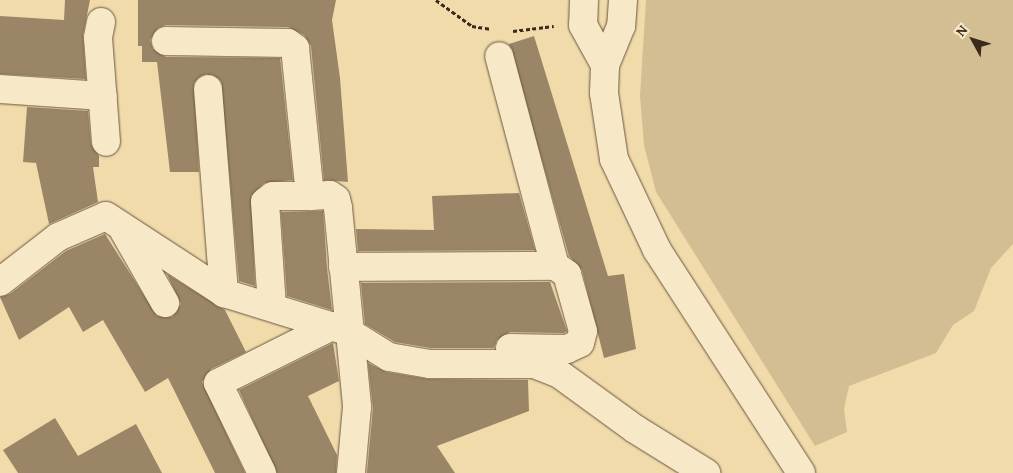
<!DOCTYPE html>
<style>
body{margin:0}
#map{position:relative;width:1013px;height:473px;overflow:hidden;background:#f2dbaa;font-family:"Gentium Book Plus",serif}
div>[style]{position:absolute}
.green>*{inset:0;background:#d3bd92}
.building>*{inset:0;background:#9a8666}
.path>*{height:3px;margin-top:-1.5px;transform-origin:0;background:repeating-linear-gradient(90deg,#3b2a1d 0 4px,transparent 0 6.5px)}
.roads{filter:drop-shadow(0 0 1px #695640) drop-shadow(0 0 1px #695640)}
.minor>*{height:28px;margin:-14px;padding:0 14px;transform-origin:14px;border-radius:14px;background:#f7e8c8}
span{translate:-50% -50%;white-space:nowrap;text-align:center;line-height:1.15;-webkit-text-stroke:4.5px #f7e8c8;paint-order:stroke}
.north{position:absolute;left:948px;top:15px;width:50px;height:50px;-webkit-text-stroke:4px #f7e8c8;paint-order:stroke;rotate:309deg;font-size:14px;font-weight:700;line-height:20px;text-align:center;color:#3b2a1d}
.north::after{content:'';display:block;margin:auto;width:18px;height:22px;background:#3b2a1d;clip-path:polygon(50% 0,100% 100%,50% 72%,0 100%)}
</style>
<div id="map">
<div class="green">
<i style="clip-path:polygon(646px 0,1013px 0,1013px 244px,991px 268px,974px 311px,953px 325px,936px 353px,849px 386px,844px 409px,847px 432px,815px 446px,656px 192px,644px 145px,640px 96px)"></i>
</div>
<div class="building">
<i style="clip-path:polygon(65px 0,90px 0,83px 35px,86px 79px,0 74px,0 16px,64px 20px)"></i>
<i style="clip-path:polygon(138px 0,336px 0,332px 20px,340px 78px,348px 182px,324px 180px,311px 46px,304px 35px,288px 27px,166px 25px,158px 28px,150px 40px,153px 49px,166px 57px,280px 58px,293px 180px,264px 183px,251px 196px,255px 286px,239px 281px,221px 81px,206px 74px,194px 83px,199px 172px,170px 172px,157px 62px,142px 62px,142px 46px,138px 46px)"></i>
<i style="clip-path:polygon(534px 36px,608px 276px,624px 274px,636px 349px,604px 358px,582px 270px,569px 256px,509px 44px)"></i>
<i style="clip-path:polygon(27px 107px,88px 111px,91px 144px,99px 156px,99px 167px,93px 167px,98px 202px,49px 224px,36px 163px,23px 162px)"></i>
<i style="clip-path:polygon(519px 193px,535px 250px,358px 251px,356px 229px,434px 230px,432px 196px)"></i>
<i style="clip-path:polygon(323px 211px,327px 268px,332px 310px,287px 296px,281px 212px)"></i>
<i style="clip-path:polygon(105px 234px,157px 316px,172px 317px,181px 304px,167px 274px,225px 310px,246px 352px,211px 369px,202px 382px,245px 473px,215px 473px,168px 378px,145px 392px,103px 320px,83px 332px,69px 307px,19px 340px,0 297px,10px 294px,66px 251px)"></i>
<i style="clip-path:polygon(550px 282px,567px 331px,564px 333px,510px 332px,497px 340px,494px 348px,431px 348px,395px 342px,365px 324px,361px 283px)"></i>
<i style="clip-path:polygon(333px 343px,339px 381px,308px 396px,337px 455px,336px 473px,277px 473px,239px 390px)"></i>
<i style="clip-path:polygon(368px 363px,386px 372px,428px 379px,528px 380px,529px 411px,437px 446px,455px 473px,367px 473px,373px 408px)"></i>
<i style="clip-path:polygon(55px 418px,78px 456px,136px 424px,162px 473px,18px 473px,3px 450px)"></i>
</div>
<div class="path">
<i style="left:436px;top:0;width:44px;rotate:35.8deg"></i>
<i style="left:472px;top:26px;width:18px;rotate:9deg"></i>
<i style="left:513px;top:31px;width:41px;rotate:-7deg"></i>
</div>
<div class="roads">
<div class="minor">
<i style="left:584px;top:0;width:25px;rotate:92deg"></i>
<i style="left:583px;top:25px;width:46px;rotate:61.2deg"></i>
<i style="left:623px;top:0;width:26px;rotate:94deg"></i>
<i style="left:621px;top:26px;width:42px;rotate:112.3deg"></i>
<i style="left:605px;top:65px;width:28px;rotate:92deg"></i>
<i style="left:604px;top:93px;width:67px;rotate:81.4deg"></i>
<i style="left:614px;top:159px;width:101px;rotate:64.7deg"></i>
<i style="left:657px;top:250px;width:265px;rotate:57.1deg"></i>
<i style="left:101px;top:22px;width:16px;rotate:101deg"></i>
<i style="left:98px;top:38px;width:104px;rotate:85.6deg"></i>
<i style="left:166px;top:41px;width:122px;rotate:0.9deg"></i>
<i style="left:288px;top:43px;width:9px;rotate:36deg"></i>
<i style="left:295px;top:48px;width:149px;rotate:84.2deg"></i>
<i style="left:310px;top:196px;width:20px;rotate:-3deg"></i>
<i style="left:330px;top:195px;width:7px;rotate:34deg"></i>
<i style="left:336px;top:199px;width:9px;rotate:77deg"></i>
<i style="left:338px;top:208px;width:200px;rotate:84.5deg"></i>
<i style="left:357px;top:407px;width:66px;rotate:95.2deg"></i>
<i style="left:0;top:89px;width:103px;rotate:3.9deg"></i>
<i style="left:208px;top:89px;width:205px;rotate:85.5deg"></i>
<i style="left:124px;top:231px;width:83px;rotate:60.3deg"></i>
<i style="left:343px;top:267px;width:212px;rotate:-0.3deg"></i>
<i style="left:555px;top:266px;width:217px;rotate:-104.9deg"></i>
<i style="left:0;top:282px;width:73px;rotate:-37.8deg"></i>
<i style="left:58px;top:237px;width:52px;rotate:-23.6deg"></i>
<i style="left:106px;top:216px;width:141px;rotate:33.1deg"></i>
<i style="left:224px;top:293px;width:129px;rotate:17.2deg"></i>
<i style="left:347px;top:331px;width:49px;rotate:31.8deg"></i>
<i style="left:389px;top:357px;width:42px;rotate:9.7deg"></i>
<i style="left:430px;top:364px;width:104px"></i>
<i style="left:534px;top:364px;width:26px;rotate:21deg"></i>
<i style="left:558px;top:373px;width:95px;rotate:36deg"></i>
<i style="left:635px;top:429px;width:84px;rotate:31.8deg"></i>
<i style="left:272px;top:307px;width:105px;rotate:-93.8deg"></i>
<i style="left:265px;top:202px;width:10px;rotate:-37deg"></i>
<i style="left:273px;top:196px;width:37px"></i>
<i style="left:510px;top:348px;width:57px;rotate:1deg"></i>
<i style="left:567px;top:349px;width:14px;rotate:-25deg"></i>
<i style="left:580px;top:343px;width:12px;rotate:-76deg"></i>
<i style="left:583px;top:331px;width:59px;rotate:-105.7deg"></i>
<i style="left:567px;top:274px;width:14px;rotate:-146deg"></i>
<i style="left:262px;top:473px;width:100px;rotate:-116.1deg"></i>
<i style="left:218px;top:383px;width:127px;rotate:-26.6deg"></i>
</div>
</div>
<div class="north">N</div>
</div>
